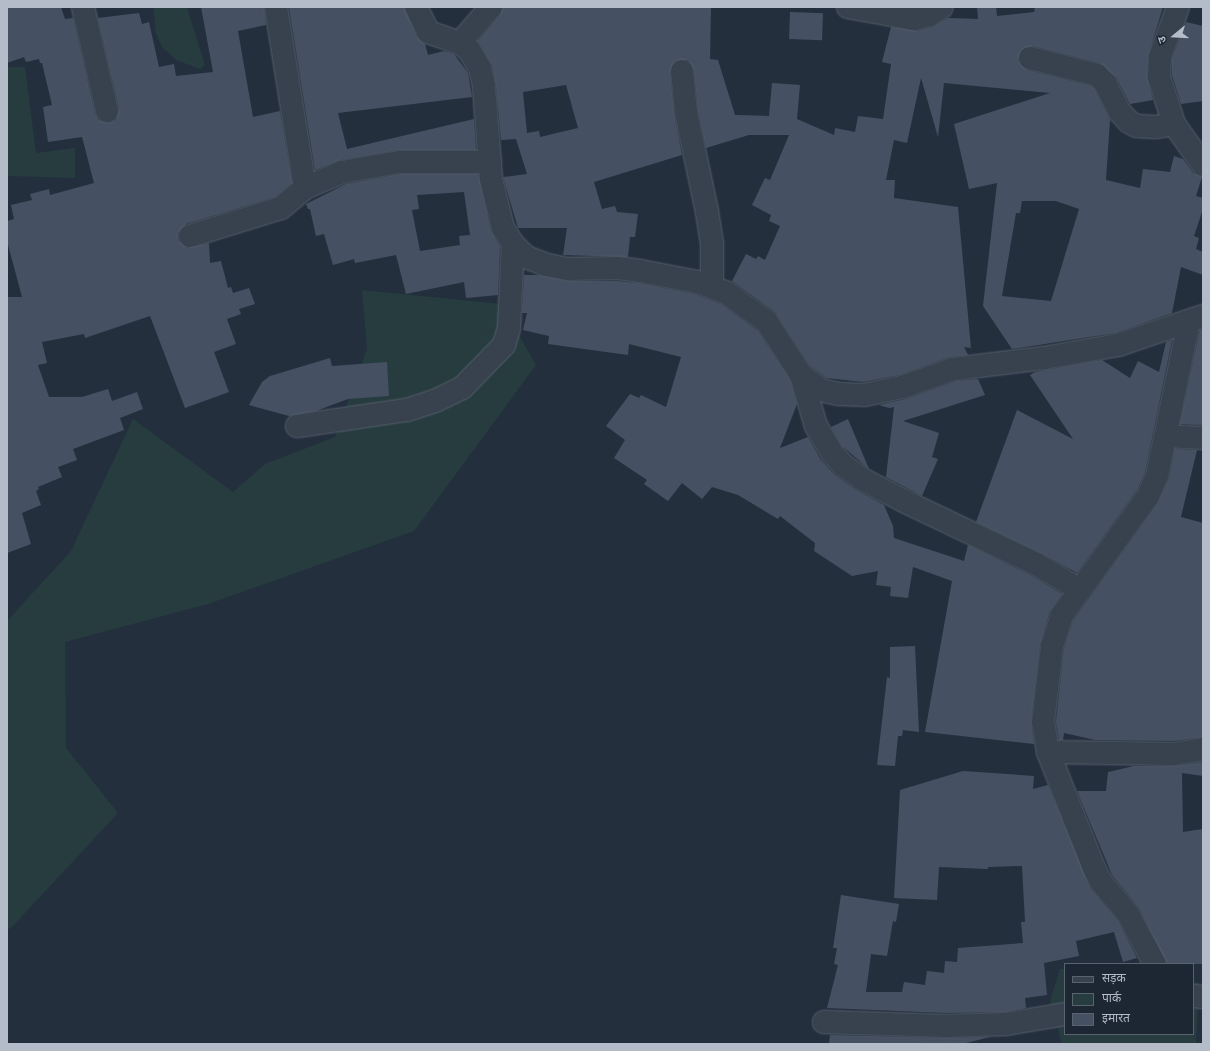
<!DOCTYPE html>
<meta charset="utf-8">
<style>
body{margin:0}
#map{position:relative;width:1210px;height:1051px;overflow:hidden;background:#242f3e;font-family:Rubik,"Noto Sans Devanagari",sans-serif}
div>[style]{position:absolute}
.green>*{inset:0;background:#263c3f}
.building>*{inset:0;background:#455162;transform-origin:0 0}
.roads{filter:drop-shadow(0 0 1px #565f6c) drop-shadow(0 0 1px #565f6c)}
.minor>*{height:22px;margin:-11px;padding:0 11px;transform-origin:11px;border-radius:11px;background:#38414e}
span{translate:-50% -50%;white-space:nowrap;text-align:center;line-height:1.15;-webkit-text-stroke:4px #1d2633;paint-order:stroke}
.frame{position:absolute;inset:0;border:8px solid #b4bcc9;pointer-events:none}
.legend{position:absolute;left:1064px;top:963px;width:130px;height:72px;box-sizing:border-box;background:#1d2633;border:1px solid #59626f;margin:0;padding:5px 7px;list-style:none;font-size:12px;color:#b4bcc9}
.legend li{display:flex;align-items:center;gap:8px;height:20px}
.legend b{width:20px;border:1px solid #59626f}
.north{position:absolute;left:1154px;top:16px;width:40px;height:40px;-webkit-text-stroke:3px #1d2633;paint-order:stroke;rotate:252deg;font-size:11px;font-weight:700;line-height:16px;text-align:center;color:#b4bcc9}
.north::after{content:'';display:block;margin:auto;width:14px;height:18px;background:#b4bcc9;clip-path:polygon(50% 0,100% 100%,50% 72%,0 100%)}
</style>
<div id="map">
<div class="green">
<i style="clip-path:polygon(153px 7px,187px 7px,205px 65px,200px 69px,176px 60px,162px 47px,156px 33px)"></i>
<i style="clip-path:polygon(7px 67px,25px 67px,36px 153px,75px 148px,75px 178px,7px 176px)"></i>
<i style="clip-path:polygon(362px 290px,501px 304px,536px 365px,414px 531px,208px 604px,65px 642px,66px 748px,118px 813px,10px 929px,7px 928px,7px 621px,71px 551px,133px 419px,233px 492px,265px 464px,335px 437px,367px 349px)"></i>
<i style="clip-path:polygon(1060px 969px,1065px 969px,1065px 1034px,1193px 1034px,1193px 982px,1199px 983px,1196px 1044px,1062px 1044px,1050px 1001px)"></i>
</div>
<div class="building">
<i style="clip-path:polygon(7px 7px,61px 7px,65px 19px,73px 18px,95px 114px,98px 120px,109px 123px,116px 120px,119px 108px,98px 18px,139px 13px,142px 24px,149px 22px,159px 67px,174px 64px,176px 76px,213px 72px,201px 7px,264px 7px,266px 25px,238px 31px,253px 117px,280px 111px,292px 183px,275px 197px,186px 224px,178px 233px,178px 240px,187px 248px,209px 243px,210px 263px,221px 261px,228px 288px,231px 287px,233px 293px,249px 288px,255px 304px,239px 309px,241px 314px,227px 319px,236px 344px,214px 352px,229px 392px,185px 408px,150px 316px,85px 338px,84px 334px,42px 342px,47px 363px,38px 365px,49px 397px,82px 397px,108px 389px,112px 401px,137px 392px,143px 409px,120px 418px,124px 430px,73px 449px,77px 460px,58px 467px,62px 477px,38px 487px,39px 489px,36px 491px,41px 505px,22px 513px,31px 544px,7px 553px,7px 297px,22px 297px,7px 241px,7px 221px,14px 219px,11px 205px,32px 200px,30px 194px,49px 189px,50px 195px,94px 183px,82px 137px,48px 142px,43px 107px,52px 105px,42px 63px,40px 63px,39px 59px,26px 62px,24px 57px,7px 63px)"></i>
<i style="clip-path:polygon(289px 7px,404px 7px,417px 37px,425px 44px,428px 55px,444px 51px,454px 54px,468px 73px,472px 97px,338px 113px,347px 149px,474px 119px,476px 150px,398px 150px,340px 160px,315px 170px)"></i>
<i style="clip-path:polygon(evenodd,503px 7px,711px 7px,710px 59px,718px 60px,735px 115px,769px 116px,772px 83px,800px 85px,797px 119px,834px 135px,835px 128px,855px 132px,858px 116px,883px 119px,891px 64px,882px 62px,891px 27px,917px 31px,933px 27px,948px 18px,978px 19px,977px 7px,996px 7px,997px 16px,1034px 12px,1035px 7px,1163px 7px,1148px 56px,1147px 77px,1153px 100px,1130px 104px,1116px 77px,1100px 63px,1033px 46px,1021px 50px,1018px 61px,1027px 70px,1091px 86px,1095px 90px,1110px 120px,1106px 180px,1140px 188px,1143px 169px,1170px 172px,1174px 156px,1183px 159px,1193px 173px,1202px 177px,1196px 196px,1203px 198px,1203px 209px,1194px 236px,1199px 238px,1196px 249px,1203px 252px,1203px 275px,1181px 267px,1172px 313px,1115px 333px,1012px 349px,983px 306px,997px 183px,969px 189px,954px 124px,1050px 93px,944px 83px,938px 137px,921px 78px,907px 143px,894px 140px,886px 180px,895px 180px,894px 198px,958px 207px,971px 348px,964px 347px,968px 355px,950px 357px,899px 375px,863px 382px,826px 378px,810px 366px,775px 312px,732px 281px,746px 254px,756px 259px,758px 256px,765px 260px,780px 226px,769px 221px,771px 215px,752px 205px,765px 178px,770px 180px,789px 135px,749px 135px,706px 148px,698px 110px,694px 70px,688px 60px,675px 61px,670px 72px,674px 114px,682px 155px,594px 182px,602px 209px,615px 206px,617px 212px,638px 214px,635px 237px,630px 237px,628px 257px,563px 255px,567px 228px,518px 228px,503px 177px,527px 174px,516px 139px,501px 140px,496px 85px,492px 65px,478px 41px,500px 15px,503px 7px,566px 85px,578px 128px,540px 137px,539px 131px,527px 133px,523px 92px,566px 85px,503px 7px,1022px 201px,1056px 201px,1079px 209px,1051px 301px,1002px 296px,1016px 213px,1020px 213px,1022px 201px)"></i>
<i style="left:790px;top:12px;width:33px;height:27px;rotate:2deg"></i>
<i style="clip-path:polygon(1186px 22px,1203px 26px,1203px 101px,1181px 104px,1172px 75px,1172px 59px)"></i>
<i style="clip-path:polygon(evenodd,401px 174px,478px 174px,491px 231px,500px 247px,498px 295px,466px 298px,464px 282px,406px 294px,396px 255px,355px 263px,354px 259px,333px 265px,324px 234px,316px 236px,310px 209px,308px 209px,306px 204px,346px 184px,401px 174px,464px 192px,470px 235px,459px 236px,460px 245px,420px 251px,412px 210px,419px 209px,417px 195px,464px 192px)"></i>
<i style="clip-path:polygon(524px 275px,538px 275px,568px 281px,616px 281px,638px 283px,694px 294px,721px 304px,758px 331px,790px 380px,797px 404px,780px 448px,808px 437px,821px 460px,835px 475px,856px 490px,884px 505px,893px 526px,894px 538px,964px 561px,968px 545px,1032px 576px,1062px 594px,1050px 611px,1040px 644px,1031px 721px,1034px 744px,925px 732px,952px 581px,913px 567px,908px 598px,890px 596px,891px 587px,876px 585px,878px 571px,852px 576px,814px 551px,815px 543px,780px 516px,778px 519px,738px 495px,712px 487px,702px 499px,682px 483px,668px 501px,644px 484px,647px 480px,614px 458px,625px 440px,606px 426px,630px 394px,639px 398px,641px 395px,666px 407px,681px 357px,629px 344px,628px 355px,548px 344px,549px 336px,523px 330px,527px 313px,522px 313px)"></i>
<i style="clip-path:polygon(1200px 330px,1203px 330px,1203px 421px,1202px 425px,1180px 424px)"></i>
<i style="clip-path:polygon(1172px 340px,1145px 472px,1137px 490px,1077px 573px,1043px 554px,976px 522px,1017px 410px,1073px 439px,1030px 375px,1035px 372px,1102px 360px,1130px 378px,1138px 361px,1159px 372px,1166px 342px)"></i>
<i style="clip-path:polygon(330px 358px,332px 366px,387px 362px,389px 396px,348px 399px,316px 411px,289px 416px,249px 405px,262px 382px,270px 376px)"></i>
<i style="clip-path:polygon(978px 379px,985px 395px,903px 421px,939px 433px,932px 457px,938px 459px,922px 496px,886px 477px,894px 407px,889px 408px,879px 405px,906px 399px,957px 381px)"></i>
<i style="clip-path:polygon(848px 419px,869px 469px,842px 446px,831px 427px)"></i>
<i style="clip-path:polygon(1175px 449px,1197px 450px,1181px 517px,1203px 523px,1203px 737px,1174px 741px,1095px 740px,1064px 733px,1063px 740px,1059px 740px,1056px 722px,1064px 649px,1073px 621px,1158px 503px,1169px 479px)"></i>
<i style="clip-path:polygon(915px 646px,919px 732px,903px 730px,902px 736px,898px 736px,895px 766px,877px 765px,887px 677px,890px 678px,890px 647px)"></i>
<i style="clip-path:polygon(1203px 762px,1203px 776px,1182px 773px,1183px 832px,1203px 829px,1203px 964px,1167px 964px,1139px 908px,1112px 875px,1077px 791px,1106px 791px,1108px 772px,1134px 766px,1175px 766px)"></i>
<i style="clip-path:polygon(963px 771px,1034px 776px,1033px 789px,1048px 785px,1090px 888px,1118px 921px,1137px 958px,1123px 962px,1114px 932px,1076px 941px,1079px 956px,1044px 963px,1047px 995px,1025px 998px,1026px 1008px,1005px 1012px,946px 1013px,827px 1008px,838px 965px,834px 964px,837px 948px,833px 948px,841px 895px,899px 904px,896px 922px,893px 921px,887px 956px,871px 954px,866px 992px,902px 992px,904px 982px,925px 985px,927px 971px,944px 973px,945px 961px,957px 962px,958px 948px,1023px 943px,1021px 922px,1025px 922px,1022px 866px,988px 867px,988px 869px,939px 867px,937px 900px,894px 898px,900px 790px)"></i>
<i style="clip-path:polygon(830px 1035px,946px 1038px,990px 1037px,962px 1044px,851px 1044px,829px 1043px)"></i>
</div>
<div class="roads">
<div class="minor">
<i style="left:83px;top:7px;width:107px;rotate:77deg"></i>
<i style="left:276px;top:7px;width:183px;rotate:80.9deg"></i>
<i style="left:416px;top:7px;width:28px;rotate:64deg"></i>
<i style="left:428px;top:32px;width:34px;rotate:19deg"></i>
<i style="left:460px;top:43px;width:11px;rotate:38deg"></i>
<i style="left:469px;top:50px;width:21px;rotate:59deg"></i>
<i style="left:480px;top:68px;width:18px;rotate:77deg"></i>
<i style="left:484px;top:86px;width:93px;rotate:85.7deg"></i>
<i style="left:491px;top:179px;width:50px;rotate:76.2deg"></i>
<i style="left:503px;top:228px;width:19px;rotate:58deg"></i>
<i style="left:513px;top:244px;width:18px;rotate:45deg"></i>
<i style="left:526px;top:257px;width:22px;rotate:21deg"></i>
<i style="left:547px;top:265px;width:21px;rotate:11deg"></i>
<i style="left:568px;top:269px;width:49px;rotate:-1.2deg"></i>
<i style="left:617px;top:268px;width:23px;rotate:7deg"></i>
<i style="left:640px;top:271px;width:58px;rotate:10.9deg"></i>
<i style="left:697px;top:282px;width:32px;rotate:20deg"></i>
<i style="left:727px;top:293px;width:49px;rotate:35.9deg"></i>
<i style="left:767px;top:322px;width:63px;rotate:57.3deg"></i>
<i style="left:801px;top:375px;width:25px;rotate:37deg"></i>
<i style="left:821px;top:390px;width:18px;rotate:13deg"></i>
<i style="left:839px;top:394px;width:25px;rotate:2deg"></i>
<i style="left:864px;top:395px;width:39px;rotate:-12deg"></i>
<i style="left:902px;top:387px;width:55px;rotate:-19.1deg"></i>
<i style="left:954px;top:369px;width:91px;rotate:-7deg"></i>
<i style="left:1044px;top:358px;width:75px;rotate:-10deg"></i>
<i style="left:1118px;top:345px;width:90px;rotate:-18.8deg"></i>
<i style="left:848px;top:7px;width:67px;rotate:10.3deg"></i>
<i style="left:914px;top:19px;width:16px;rotate:-14deg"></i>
<i style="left:930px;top:15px;width:14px;rotate:-34deg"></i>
<i style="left:1178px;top:7px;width:53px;rotate:109.8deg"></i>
<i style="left:1160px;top:57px;width:20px;rotate:93deg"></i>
<i style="left:1159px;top:77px;width:49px;rotate:72.3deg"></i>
<i style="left:1174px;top:124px;width:50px;rotate:54.7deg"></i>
<i style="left:460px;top:43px;width:48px;rotate:-49.3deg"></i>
<i style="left:1030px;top:58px;width:69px;rotate:14.2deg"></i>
<i style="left:1097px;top:75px;width:11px;rotate:45deg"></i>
<i style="left:1105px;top:83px;width:33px;rotate:63deg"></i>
<i style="left:1120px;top:112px;width:13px;rotate:48deg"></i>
<i style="left:1129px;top:122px;width:9px;rotate:27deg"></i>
<i style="left:1137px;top:126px;width:19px;rotate:3deg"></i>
<i style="left:1156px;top:127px;width:18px;rotate:-9deg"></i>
<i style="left:682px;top:71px;width:41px;rotate:84.4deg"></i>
<i style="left:686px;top:112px;width:102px;rotate:78.1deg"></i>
<i style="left:707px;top:212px;width:33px;rotate:81deg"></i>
<i style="left:712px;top:245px;width:41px;rotate:90deg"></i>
<i style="left:190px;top:236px;width:95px;rotate:-17.1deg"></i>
<i style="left:281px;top:208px;width:31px;rotate:-40deg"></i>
<i style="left:305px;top:188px;width:40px;rotate:-23.4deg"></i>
<i style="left:342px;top:172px;width:59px;rotate:-9.8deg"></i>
<i style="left:400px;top:162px;width:90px"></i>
<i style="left:801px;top:375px;width:53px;rotate:73.6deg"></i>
<i style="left:816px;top:426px;width:31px;rotate:59deg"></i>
<i style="left:832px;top:453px;width:16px;rotate:47deg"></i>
<i style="left:843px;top:465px;width:24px;rotate:36deg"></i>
<i style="left:862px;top:479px;width:47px;rotate:27.6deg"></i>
<i style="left:904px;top:501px;width:148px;rotate:25.5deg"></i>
<i style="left:1038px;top:565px;width:49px;rotate:30.8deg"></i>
<i style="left:297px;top:426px;width:111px;rotate:-8.3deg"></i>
<i style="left:407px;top:410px;width:29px;rotate:-18deg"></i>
<i style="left:435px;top:401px;width:30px;rotate:-26deg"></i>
<i style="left:462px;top:388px;width:60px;rotate:-45.7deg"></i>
<i style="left:504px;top:345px;width:18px;rotate:-74deg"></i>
<i style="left:509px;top:328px;width:84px;rotate:-87.3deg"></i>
<i style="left:1166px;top:436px;width:37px;rotate:3deg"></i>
<i style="left:1048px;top:752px;width:127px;rotate:0.9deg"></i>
<i style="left:1175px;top:754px;width:28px;rotate:-10deg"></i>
<i style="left:1155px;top:964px;width:57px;rotate:-118.4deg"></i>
<i style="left:1128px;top:914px;width:42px;rotate:-130.2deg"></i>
<i style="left:1101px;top:882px;width:16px;rotate:-117deg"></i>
<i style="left:1094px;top:868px;width:125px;rotate:-111.6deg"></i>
<i style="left:1048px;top:752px;width:30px;rotate:-99deg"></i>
<i style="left:1043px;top:722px;width:77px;rotate:-83.2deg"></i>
<i style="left:1052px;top:646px;width:33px;rotate:-72deg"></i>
<i style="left:1062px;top:615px;width:147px;rotate:-54.1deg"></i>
<i style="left:1148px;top:496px;width:22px;rotate:-66deg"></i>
<i style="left:1157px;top:476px;width:158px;rotate:-78.3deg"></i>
<i style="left:1193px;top:996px;width:10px;rotate:6deg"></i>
<i style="left:824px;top:1022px;width:122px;rotate:1.9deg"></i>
<i style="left:946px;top:1026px;width:60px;rotate:-1.9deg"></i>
<i style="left:1006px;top:1024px;width:60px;rotate:-9.6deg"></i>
</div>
</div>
<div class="frame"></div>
<ul class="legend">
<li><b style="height:5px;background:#38414e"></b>सड़क</li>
<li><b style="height:11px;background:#263c3f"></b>पार्क</li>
<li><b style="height:11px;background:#455162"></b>इमारत</li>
</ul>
<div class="north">उ</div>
</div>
